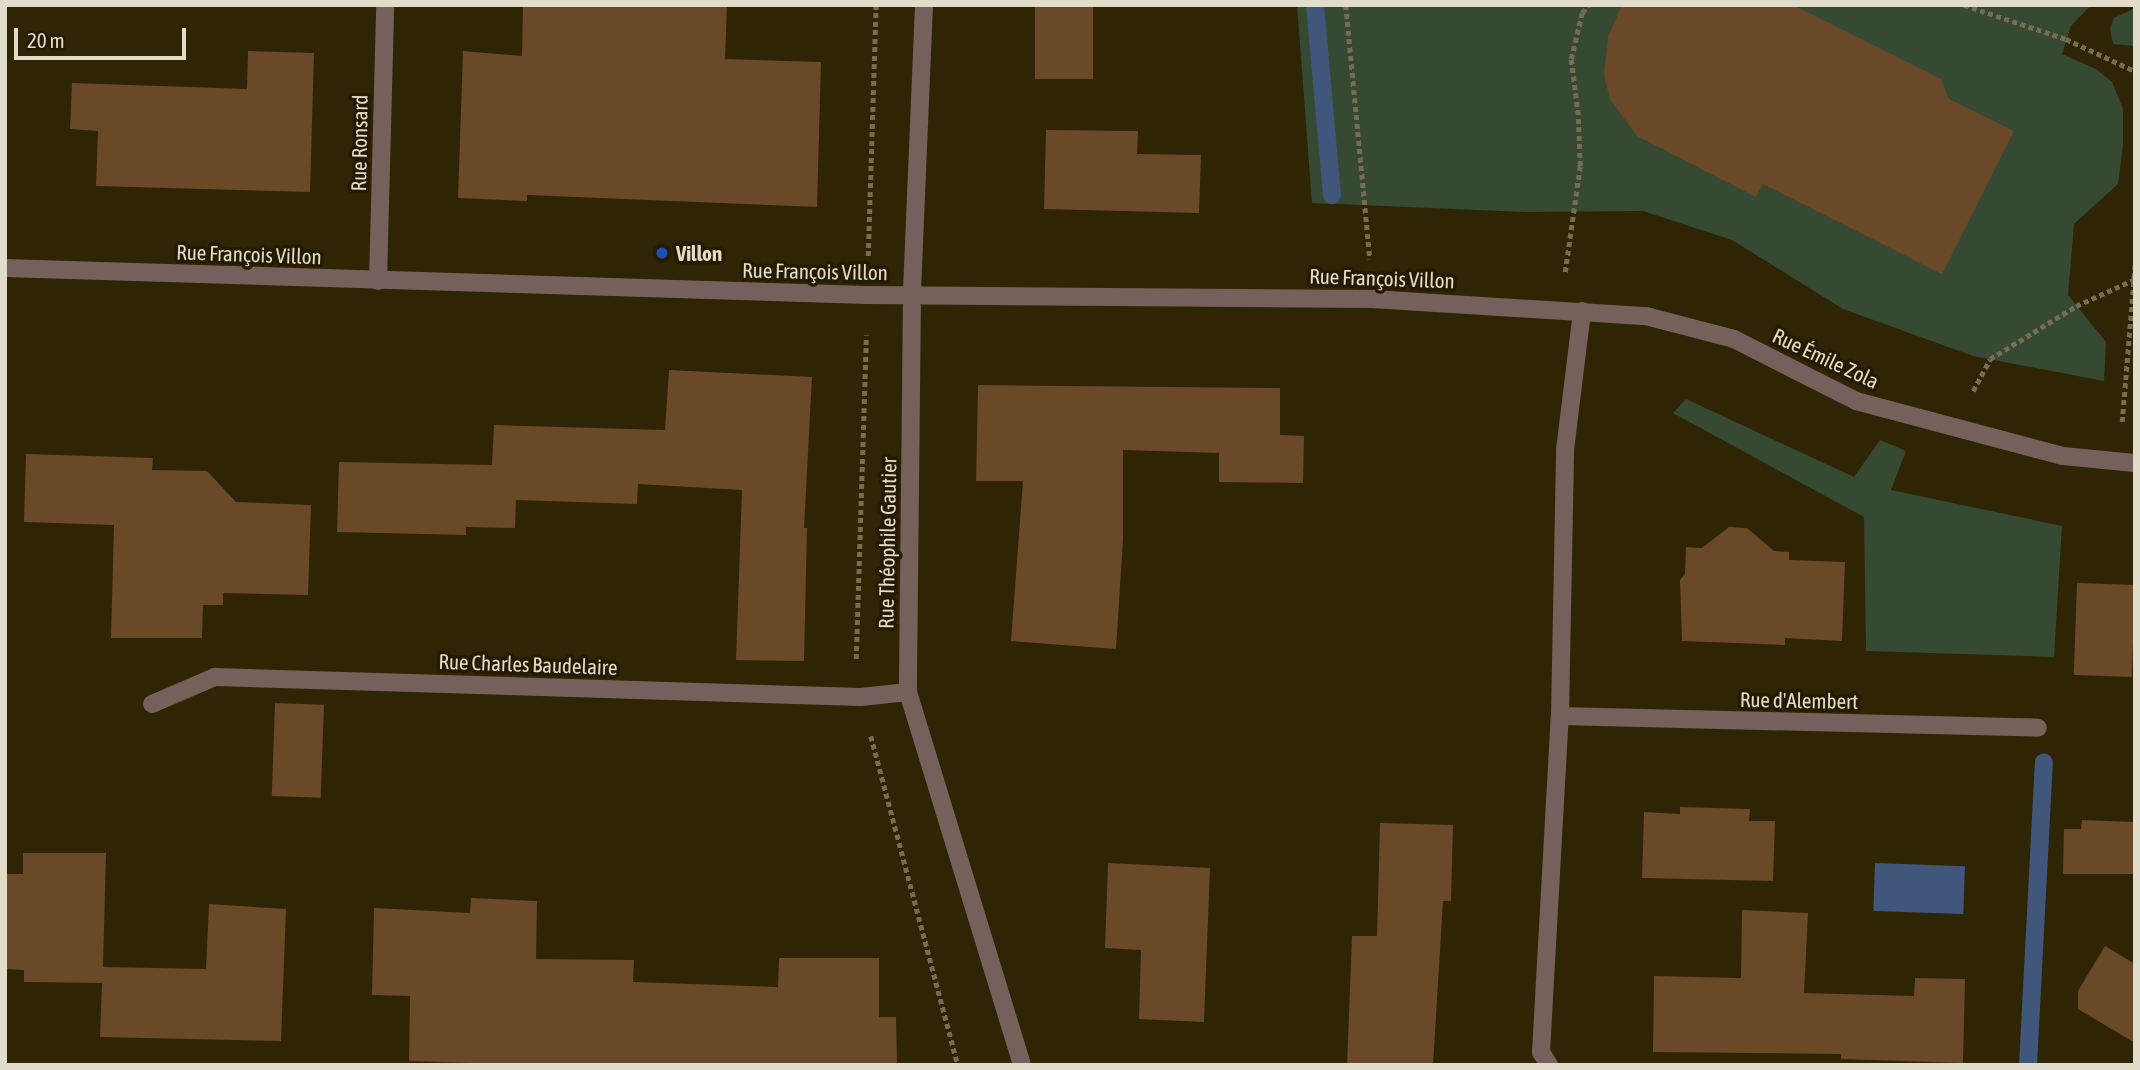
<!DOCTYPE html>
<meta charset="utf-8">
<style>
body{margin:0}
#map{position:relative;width:2140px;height:1070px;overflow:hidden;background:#2f2404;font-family:"Asap Condensed",sans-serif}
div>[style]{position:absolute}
.green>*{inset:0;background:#364a33}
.water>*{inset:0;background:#40567a;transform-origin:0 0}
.stream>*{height:18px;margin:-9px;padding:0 9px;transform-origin:9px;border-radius:9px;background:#40567a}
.building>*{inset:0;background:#694927;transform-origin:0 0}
.path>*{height:4.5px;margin-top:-2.25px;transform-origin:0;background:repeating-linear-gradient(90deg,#756c52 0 5px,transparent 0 8.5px)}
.minor>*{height:18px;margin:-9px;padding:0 9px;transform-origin:9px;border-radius:9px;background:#76605c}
.dots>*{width:19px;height:19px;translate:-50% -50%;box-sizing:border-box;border:4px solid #251b00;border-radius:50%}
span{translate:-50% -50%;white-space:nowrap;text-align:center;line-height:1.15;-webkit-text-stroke:7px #251b00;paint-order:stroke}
.street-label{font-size:21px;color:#e2dcca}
.poi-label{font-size:21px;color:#e2dcca;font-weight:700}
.left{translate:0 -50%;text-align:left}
.frame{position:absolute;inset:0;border:7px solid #e2dcca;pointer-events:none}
.scale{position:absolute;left:14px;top:28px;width:172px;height:32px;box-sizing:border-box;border:4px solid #e2dcca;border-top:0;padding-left:9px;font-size:21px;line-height:24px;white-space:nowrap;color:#e2dcca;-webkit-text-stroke:5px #251b00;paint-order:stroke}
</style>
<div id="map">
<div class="green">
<i style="clip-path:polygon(1297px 5px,2091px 5px,2071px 26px,2062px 54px,2096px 69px,2112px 82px,2123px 109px,2123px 146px,2118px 184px,2074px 224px,2068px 295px,2106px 342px,2104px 381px,1973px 356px,1843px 309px,1732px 240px,1643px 211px,1527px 212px,1312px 203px)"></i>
<i style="clip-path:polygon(2135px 8px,2135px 46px,2113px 44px,2110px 29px,2114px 18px)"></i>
<i style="clip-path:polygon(1686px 399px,1854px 477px,1880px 440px,1906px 451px,1891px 490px,2062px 526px,2054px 657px,1866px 651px,1864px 517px,1673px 413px)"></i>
</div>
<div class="water">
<i style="left:1875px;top:863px;width:90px;height:48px;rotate:2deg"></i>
</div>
<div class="stream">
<i style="left:1315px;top:5px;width:191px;rotate:84.9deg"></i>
<i style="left:2028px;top:1065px;width:303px;rotate:-87deg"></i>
</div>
<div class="building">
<i style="clip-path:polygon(523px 5px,727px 5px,725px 59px,821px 62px,817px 207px,527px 195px,527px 201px,458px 198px,463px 51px,522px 56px)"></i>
<i style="left:1035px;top:5px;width:58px;height:74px"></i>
<i style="clip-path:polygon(1622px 5px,1793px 5px,1941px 79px,1949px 99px,2014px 131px,1942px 274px,1763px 184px,1756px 197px,1637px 136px,1610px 99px,1604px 75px,1608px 37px)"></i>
<i style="clip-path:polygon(248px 51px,314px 53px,310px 192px,96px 186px,98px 131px,70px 129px,72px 83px,247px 89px)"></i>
<i style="clip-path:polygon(1046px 130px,1138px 131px,1137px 154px,1201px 155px,1199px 213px,1044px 209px)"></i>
<i style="clip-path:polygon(669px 370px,812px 377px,804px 528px,807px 528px,804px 661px,736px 660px,742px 490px,638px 484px,637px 504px,516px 500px,515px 528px,466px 527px,466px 535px,337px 532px,339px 462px,492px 465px,494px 425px,665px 430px)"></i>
<i style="clip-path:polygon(978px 385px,1280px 388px,1280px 435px,1304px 436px,1303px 483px,1219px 482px,1219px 453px,1123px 450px,1123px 540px,1116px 649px,1011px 641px,1023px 481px,976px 481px)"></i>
<i style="clip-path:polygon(26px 454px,153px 458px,152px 470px,207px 471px,236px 502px,311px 505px,308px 595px,223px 593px,223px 605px,203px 605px,202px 638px,111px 638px,114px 525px,24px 522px)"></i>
<i style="clip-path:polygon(1729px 527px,1747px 528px,1774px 551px,1789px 552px,1789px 560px,1845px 562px,1842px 641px,1785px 638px,1785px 645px,1682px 641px,1680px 580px,1685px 574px,1686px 547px,1702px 548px)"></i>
<i style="left:2077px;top:583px;width:58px;height:92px;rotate:2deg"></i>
<i style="left:275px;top:703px;width:49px;height:93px;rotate:2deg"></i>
<i style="clip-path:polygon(1680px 807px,1750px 809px,1749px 821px,1775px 821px,1773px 881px,1642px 878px,1644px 812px,1680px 814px)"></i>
<i style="clip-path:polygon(2082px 820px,2135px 822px,2135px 874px,2063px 874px,2064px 829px,2081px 829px)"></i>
<i style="clip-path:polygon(1380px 823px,1453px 825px,1451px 901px,1443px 901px,1433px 1065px,1347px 1065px,1352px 936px,1377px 936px)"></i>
<i style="clip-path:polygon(23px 853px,106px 853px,103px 967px,206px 969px,209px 904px,286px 909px,281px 1041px,100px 1037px,102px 983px,24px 982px,24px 970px,5px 969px,5px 874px,23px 874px)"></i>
<i style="clip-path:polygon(1108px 863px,1210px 868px,1204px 1022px,1139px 1019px,1141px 950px,1105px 948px)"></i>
<i style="clip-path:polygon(471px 898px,537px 901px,536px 959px,634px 960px,633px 982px,778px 987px,779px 958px,879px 958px,879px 1017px,896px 1017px,897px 1065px,533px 1065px,409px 1061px,410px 996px,372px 995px,374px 908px,470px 913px)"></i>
<i style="clip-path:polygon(1742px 910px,1808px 913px,1804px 993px,1914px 996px,1915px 978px,1965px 979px,1963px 1063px,1841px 1059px,1841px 1054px,1653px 1052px,1654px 976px,1741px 978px)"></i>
<i style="clip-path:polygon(2105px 946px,2135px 964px,2135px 1043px,2078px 1009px,2078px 991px)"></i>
</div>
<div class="path">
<i style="left:1346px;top:5px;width:255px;rotate:84.6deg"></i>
<i style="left:1964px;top:5px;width:108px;rotate:18.4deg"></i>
<i style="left:2066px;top:39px;width:76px;rotate:24.9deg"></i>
<i style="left:868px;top:256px;width:251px;rotate:-88.2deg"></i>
<i style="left:1565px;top:272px;width:107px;rotate:-81.9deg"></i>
<i style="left:1580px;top:166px;width:51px;rotate:-92.2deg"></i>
<i style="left:1578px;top:115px;width:56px;rotate:-97.1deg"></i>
<i style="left:1571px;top:59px;width:47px;rotate:-76.6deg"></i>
<i style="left:1582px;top:13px;width:10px;rotate:-53deg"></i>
<i style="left:1973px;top:391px;width:36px;rotate:-62deg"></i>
<i style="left:1990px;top:359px;width:101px;rotate:-31.6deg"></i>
<i style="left:2076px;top:306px;width:65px;rotate:-24.6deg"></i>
<i style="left:2122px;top:422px;width:160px;rotate:-85.3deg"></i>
<i style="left:856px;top:659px;width:324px;rotate:-88.2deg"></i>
<i style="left:871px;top:736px;width:340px;rotate:75.2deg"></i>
</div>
<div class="minor">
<i style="left:924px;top:5px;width:291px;rotate:92.4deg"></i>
<i style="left:912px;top:296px;width:396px;rotate:90.6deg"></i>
<i style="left:908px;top:692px;width:390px;rotate:73deg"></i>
<i style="left:5px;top:268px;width:862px;rotate:1.79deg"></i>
<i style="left:867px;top:295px;width:505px;rotate:0.45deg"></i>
<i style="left:1372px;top:299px;width:275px;rotate:3.6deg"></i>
<i style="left:1646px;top:316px;width:91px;rotate:14.6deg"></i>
<i style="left:1734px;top:339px;width:137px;rotate:26.9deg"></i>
<i style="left:1856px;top:401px;width:214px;rotate:14.9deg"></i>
<i style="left:2063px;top:456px;width:72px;rotate:5.6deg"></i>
<i style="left:378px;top:281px;width:276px;rotate:-88.5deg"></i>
<i style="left:152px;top:704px;width:69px;rotate:-23.2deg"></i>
<i style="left:215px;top:677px;width:646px;rotate:1.77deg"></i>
<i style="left:861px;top:697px;width:47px;rotate:-6.1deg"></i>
<i style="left:1560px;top:716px;width:478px;rotate:1.4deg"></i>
<i style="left:1549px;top:1065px;width:15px;rotate:-122deg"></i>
<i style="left:1541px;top:1052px;width:337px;rotate:-86.8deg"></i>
<i style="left:1560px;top:716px;width:266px;rotate:-88.9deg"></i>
<i style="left:1565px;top:450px;width:140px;rotate:-83deg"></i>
</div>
<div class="dots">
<i style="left:662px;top:253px;background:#1a4fb4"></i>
</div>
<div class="street-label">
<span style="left:359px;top:143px;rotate:-89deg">Rue Ronsard</span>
<span style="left:249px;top:254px;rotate:2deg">Rue François Villon</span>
<span style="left:815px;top:271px;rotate:1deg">Rue François Villon</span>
<span style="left:1382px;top:278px;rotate:2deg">Rue François Villon</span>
<span style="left:1826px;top:358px;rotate:25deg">Rue Émile Zola</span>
<span style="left:887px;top:543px;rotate:-89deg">Rue Théophile Gautier</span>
<span style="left:528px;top:664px;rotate:2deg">Rue Charles Baudelaire</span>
<span style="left:1799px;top:700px;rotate:1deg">Rue d'Alembert</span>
</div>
<div class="poi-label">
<span class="left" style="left:676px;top:253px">Villon</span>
</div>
<div class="frame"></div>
<div class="scale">20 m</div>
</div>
